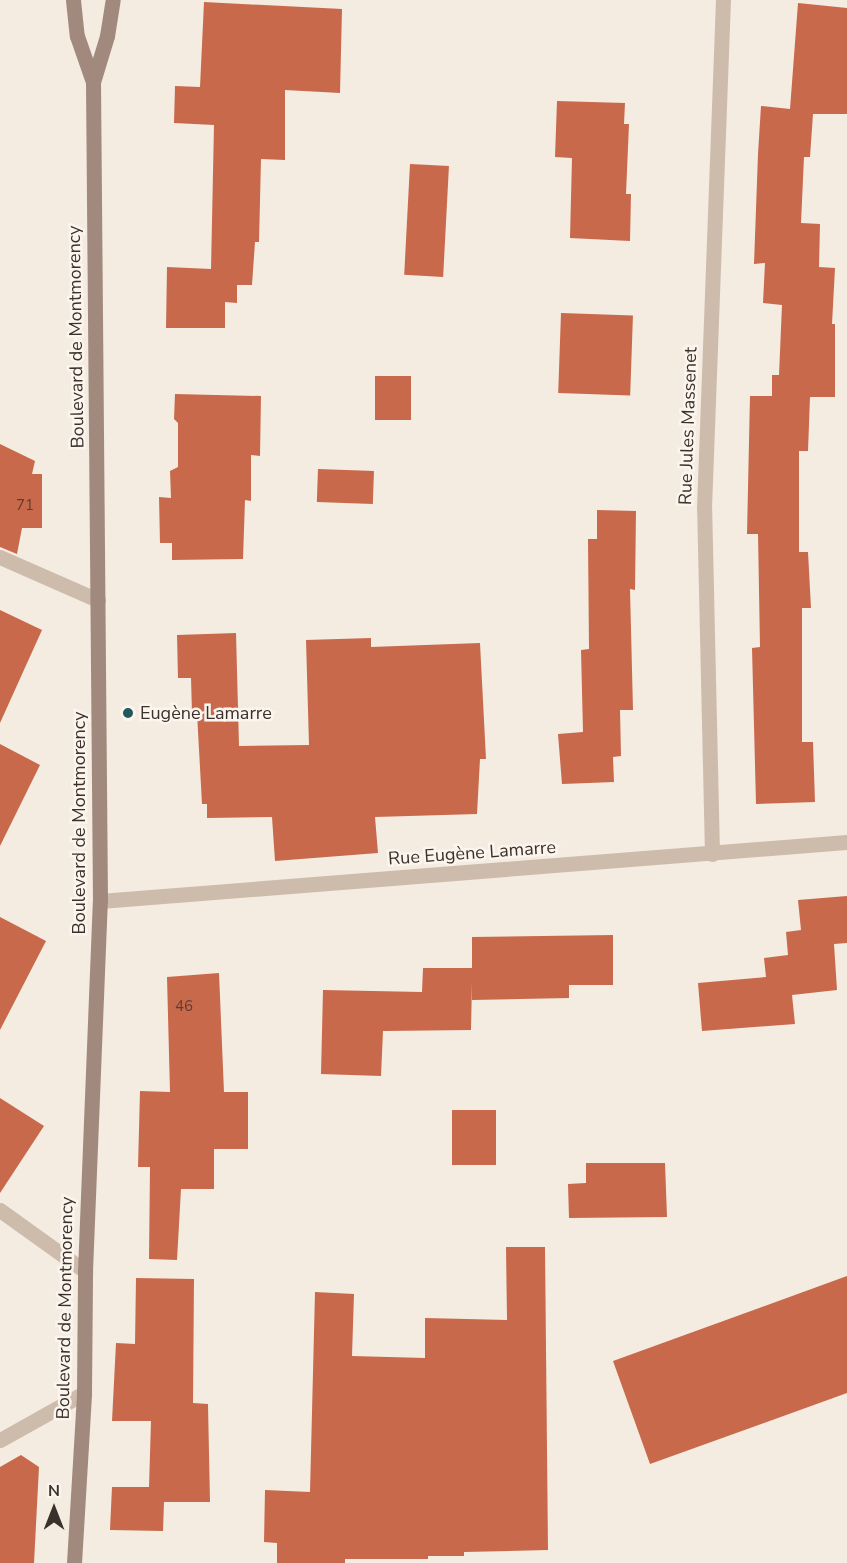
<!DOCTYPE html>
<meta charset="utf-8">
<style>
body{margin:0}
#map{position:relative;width:847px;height:1563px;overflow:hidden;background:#f4ebe1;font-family:"Nunito Sans",sans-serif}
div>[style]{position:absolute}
.building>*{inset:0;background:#c8694b;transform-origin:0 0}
.street>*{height:15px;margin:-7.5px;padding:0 7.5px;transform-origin:7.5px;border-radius:7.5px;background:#cdbbac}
.secondary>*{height:15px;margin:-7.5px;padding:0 7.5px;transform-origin:7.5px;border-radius:7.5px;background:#a18a7d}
.dots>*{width:16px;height:16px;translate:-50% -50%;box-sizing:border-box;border:3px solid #fbf5ee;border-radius:50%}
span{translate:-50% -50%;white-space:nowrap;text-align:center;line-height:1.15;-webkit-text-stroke:5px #fbf5ee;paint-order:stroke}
.number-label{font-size:15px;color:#5e3e33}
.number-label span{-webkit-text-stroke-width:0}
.street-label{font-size:18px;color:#3b302b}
.poi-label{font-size:18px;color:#3b302b}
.left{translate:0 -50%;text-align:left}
.north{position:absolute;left:24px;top:1479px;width:60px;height:60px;-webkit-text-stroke:4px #fbf5ee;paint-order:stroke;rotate:0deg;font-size:16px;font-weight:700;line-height:24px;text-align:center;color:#3b302b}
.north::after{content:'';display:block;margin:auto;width:21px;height:27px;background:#3b302b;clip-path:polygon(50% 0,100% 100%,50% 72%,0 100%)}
</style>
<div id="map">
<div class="building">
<i style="clip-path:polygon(204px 2px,342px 9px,340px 93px,285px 90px,285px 160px,261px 159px,259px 242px,255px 242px,252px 285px,237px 285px,237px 303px,225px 302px,225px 328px,166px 328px,167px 267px,211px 269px,214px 125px,174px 123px,175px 86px,200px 87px)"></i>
<i style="clip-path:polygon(798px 3px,847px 8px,847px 114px,813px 114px,810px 157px,804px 157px,801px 223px,820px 224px,819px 267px,835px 268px,832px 324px,835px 324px,835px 397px,810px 397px,808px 451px,799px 451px,799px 552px,808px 552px,811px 608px,802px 608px,802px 742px,813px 742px,815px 802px,756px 804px,752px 648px,760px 647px,758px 534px,747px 534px,750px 396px,772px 396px,772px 375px,779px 375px,782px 305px,763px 303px,765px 263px,754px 264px,758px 154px,761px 106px,790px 109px)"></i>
<i style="clip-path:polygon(557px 101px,625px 103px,624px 124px,629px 124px,626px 194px,631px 194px,630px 241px,570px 238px,572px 158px,555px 157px)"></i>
<i style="left:410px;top:164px;width:39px;height:111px;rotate:3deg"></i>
<i style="left:561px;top:313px;width:72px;height:80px;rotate:2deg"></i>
<i style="left:375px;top:376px;width:36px;height:44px"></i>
<i style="clip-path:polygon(175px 394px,261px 396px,260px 456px,251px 455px,251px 501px,245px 500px,243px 559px,172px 560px,172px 543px,160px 543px,159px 497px,171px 498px,170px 471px,178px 467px,178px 423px,174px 419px)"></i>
<i style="clip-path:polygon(0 444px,35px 461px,32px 474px,42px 474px,42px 528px,22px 528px,17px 554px,0 547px)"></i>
<i style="left:318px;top:469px;width:56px;height:33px;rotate:2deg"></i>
<i style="clip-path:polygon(597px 510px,636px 511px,635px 590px,630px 589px,633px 710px,620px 710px,621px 756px,613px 757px,614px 782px,562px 784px,558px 734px,583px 732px,581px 650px,589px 649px,588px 539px,597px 539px)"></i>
<i style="clip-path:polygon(0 610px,42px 630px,0 723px)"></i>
<i style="clip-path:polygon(236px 633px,239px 746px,309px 745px,306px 640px,371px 638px,371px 647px,480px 643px,486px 759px,480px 759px,477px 814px,375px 817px,378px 853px,275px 861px,272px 817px,207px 818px,207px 804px,202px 804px,197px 713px,192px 713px,191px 678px,178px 678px,177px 635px)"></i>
<i style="clip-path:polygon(0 744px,40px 765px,0 846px)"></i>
<i style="clip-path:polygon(847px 896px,847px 943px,834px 944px,837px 990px,792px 995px,795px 1024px,702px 1031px,698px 983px,766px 977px,764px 958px,788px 955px,786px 932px,801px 930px,798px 900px)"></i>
<i style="clip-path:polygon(0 917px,46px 941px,0 1030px)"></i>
<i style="clip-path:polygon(613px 935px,613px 985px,569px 985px,569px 998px,472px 1000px,472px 982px,471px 1030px,383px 1031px,381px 1076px,321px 1074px,323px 990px,422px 992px,423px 968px,472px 968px,472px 937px)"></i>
<i style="clip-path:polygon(219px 973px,224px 1092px,248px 1092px,248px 1149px,214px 1149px,214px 1189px,181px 1189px,177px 1260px,149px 1259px,150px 1167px,138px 1167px,140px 1091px,170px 1092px,167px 977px)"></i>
<i style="clip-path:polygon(0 1098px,44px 1126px,0 1193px)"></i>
<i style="left:452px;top:1110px;width:44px;height:55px"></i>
<i style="clip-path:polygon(586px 1163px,665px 1163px,667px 1217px,569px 1218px,568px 1184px,586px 1183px)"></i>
<i style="clip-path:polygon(506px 1247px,545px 1247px,548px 1550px,464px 1552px,464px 1556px,428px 1556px,428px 1559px,345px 1559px,345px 1563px,277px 1563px,277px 1543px,264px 1542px,265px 1490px,310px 1492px,315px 1292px,354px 1294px,352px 1356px,425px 1358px,425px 1318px,507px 1320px)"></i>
<i style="clip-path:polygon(847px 1276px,847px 1393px,650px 1464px,613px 1361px)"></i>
<i style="clip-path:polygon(136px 1278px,194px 1279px,193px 1403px,208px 1404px,210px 1502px,164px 1502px,163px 1531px,110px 1530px,112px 1487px,149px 1487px,151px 1421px,112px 1421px,116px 1343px,135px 1344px)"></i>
<i style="clip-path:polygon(21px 1455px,39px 1467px,34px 1563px,0 1563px,0 1467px)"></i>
</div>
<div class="street">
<i style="left:0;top:557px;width:107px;rotate:23.7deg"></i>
<i style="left:712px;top:854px;width:346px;rotate:-91.3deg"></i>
<i style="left:704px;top:508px;width:508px;rotate:-87.86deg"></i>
<i style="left:100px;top:901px;width:749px;rotate:-4.52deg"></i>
<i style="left:0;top:1210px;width:105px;rotate:35.7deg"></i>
<i style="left:0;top:1440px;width:96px;rotate:-29.2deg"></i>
</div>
<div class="secondary">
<i style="left:73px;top:0;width:36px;rotate:84deg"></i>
<i style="left:77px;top:36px;width:49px;rotate:70.8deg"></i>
<i style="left:74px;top:1563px;width:170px;rotate:-86.6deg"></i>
<i style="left:84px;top:1393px;width:122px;rotate:-89.5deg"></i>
<i style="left:85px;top:1271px;width:370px;rotate:-87.7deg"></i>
<i style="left:100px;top:901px;width:819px;rotate:-90.49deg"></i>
<i style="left:93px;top:82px;width:48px;rotate:-73.1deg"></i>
<i style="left:107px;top:36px;width:36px;rotate:-81deg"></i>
</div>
<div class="dots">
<i style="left:128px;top:713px;background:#1f5a5e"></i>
</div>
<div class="number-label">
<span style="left:25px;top:506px">71</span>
<span style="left:184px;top:1007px">46</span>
</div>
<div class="street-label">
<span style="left:76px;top:337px;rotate:-91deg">Boulevard de Montmorency</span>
<span style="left:688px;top:426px;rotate:-88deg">Rue Jules Massenet</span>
<span style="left:79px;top:823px;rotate:-90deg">Boulevard de Montmorency</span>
<span style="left:472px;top:853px;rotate:-4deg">Rue Eugène Lamarre</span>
<span style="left:65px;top:1308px;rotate:-89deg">Boulevard de Montmorency</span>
</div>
<div class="poi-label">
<span class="left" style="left:140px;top:713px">Eugène Lamarre</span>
</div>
<div class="north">N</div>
</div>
